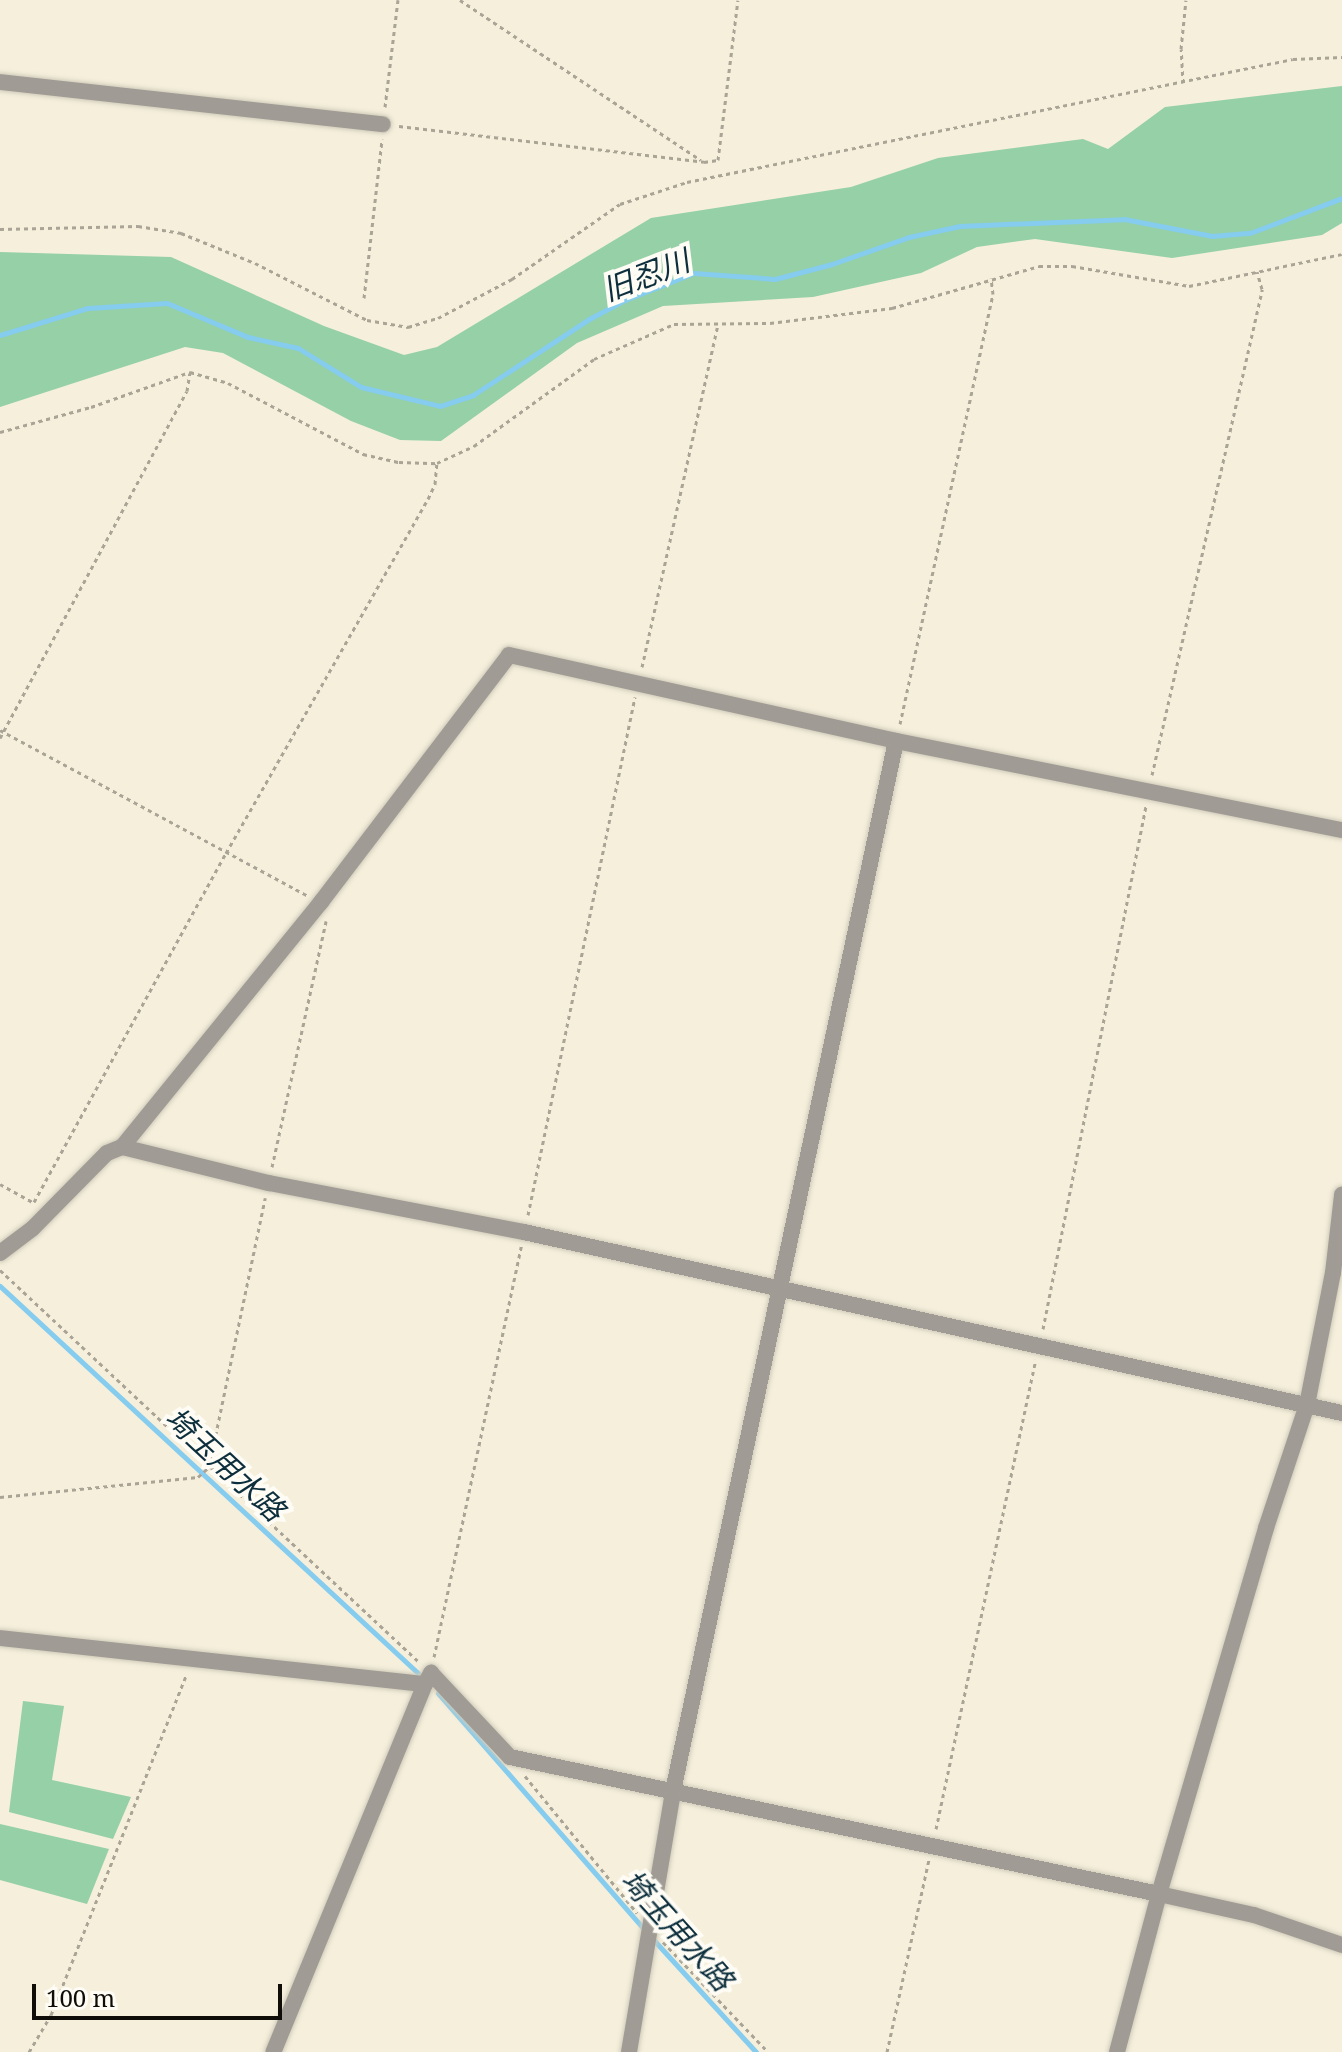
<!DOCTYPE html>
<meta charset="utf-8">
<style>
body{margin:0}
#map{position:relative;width:1342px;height:2052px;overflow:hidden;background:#f5efdc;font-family:"Noto Serif","Noto Sans JP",serif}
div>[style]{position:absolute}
.green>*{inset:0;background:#95d0a7}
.stream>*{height:5px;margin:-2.5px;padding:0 2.5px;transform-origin:2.5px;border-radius:2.5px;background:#85ccee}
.path>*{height:3px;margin-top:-1.5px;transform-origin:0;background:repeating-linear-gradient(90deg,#a9a496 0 4px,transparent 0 8px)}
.roads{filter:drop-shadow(0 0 2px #d0cbba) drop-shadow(0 0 2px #d0cbba)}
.minor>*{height:16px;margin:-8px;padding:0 8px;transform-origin:8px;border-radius:8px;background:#a09c95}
span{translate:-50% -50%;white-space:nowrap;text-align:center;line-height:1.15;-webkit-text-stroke:8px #fefcf5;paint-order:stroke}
.water-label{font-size:30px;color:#0d2f3d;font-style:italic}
.scale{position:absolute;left:32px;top:1984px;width:250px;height:36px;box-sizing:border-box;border:4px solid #100d08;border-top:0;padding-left:10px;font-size:24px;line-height:28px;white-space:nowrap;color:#100d08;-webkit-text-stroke:6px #fefcf5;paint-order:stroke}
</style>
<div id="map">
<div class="green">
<i style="clip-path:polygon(1342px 86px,1342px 223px,1322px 235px,1172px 258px,1035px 239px,977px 247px,921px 273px,813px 297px,663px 306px,577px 343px,441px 441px,400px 440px,351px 421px,223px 353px,185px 347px,0 407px,0 252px,171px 257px,324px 326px,404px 355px,437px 347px,651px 218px,851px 187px,938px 158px,1083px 139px,1108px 149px,1165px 107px)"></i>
<i style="clip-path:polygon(23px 1701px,64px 1706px,52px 1780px,131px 1797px,113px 1839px,9px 1812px)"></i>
<i style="clip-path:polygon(0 1824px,109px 1849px,87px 1904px,0 1880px)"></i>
</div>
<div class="stream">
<i style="left:0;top:335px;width:92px;rotate:-17.1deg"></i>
<i style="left:88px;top:308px;width:79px;rotate:-3.6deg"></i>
<i style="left:167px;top:303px;width:88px;rotate:22.8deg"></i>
<i style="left:248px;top:337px;width:51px;rotate:12.4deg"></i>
<i style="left:298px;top:348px;width:74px;rotate:31.8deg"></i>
<i style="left:361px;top:387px;width:81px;rotate:13.5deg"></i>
<i style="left:440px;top:406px;width:35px;rotate:-18deg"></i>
<i style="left:473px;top:395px;width:139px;rotate:-33.2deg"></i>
<i style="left:589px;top:319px;width:41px;rotate:-27.8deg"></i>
<i style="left:625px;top:300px;width:74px;rotate:-21.4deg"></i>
<i style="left:694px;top:273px;width:81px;rotate:4.2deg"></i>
<i style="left:775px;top:279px;width:59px;rotate:-14.7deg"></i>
<i style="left:832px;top:264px;width:82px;rotate:-19.3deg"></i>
<i style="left:909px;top:237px;width:52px;rotate:-12.2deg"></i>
<i style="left:960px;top:226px;width:164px;rotate:-2.4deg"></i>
<i style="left:1124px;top:219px;width:90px;rotate:10.9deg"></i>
<i style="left:1212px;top:236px;width:38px;rotate:-5deg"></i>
<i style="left:1250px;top:233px;width:98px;rotate:-20.8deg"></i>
<i style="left:0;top:1286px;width:571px;rotate:42.8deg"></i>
<i style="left:438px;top:1693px;width:315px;rotate:48.9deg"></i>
<i style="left:651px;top:1937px;width:156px;rotate:47.6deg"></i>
</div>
<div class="path">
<i style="left:460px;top:0;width:289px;rotate:33.6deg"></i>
<i style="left:1183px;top:83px;width:34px;rotate:-93deg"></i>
<i style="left:1181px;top:49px;width:49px;rotate:-84.2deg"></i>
<i style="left:385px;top:107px;width:108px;rotate:-83.1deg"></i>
<i style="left:399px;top:126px;width:307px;rotate:6.7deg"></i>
<i style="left:704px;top:162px;width:14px;rotate:-8deg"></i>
<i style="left:718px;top:160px;width:161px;rotate:-82.9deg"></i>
<i style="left:0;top:229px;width:138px;rotate:-1.2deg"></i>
<i style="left:138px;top:226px;width:44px;rotate:9.2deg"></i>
<i style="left:181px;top:233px;width:80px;rotate:22.1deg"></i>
<i style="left:255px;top:263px;width:126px;rotate:27deg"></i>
<i style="left:367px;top:320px;width:42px;rotate:9.7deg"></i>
<i style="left:408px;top:327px;width:31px;rotate:-17deg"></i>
<i style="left:438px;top:318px;width:84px;rotate:-27.8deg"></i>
<i style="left:512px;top:279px;width:131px;rotate:-34.8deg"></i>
<i style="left:620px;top:204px;width:71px;rotate:-18.2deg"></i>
<i style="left:687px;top:182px;width:618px;rotate:-11.47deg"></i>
<i style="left:1293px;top:59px;width:49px;rotate:-2.3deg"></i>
<i style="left:364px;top:298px;width:160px;rotate:-83.5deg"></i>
<i style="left:0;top:432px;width:94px;rotate:-15.4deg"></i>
<i style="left:91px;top:407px;width:105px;rotate:-19.5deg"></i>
<i style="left:190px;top:372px;width:40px;rotate:16deg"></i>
<i style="left:228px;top:383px;width:153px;rotate:27.7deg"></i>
<i style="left:363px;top:454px;width:37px;rotate:13deg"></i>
<i style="left:399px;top:462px;width:38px;rotate:2deg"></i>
<i style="left:437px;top:463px;width:41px;rotate:-24.7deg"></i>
<i style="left:474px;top:446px;width:148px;rotate:-35.9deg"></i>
<i style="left:594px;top:359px;width:87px;rotate:-23.6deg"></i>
<i style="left:674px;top:324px;width:96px;rotate:-0.6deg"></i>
<i style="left:770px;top:323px;width:123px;rotate:-7deg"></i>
<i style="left:892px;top:308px;width:153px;rotate:-15.9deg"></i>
<i style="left:1039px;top:266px;width:33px"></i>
<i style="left:1072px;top:266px;width:119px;rotate:9.7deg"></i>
<i style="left:1189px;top:286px;width:156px;rotate:-11.8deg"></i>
<i style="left:642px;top:667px;width:352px;rotate:-77.5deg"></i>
<i style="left:900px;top:724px;width:440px;rotate:-77.8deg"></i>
<i style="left:993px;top:294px;width:16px;rotate:-97deg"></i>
<i style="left:0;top:730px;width:349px;rotate:28.3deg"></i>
<i style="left:0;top:738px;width:394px;rotate:-61.7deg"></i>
<i style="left:187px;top:391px;width:18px;rotate:-81deg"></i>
<i style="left:1152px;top:775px;width:498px;rotate:-77.2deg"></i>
<i style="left:1262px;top:289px;width:18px;rotate:-106deg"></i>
<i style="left:272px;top:1167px;width:252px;rotate:-77.6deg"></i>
<i style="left:0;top:1184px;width:39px;rotate:29deg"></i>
<i style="left:34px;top:1202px;width:398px;rotate:-61.2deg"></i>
<i style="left:226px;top:853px;width:408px;rotate:-60.3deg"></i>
<i style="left:428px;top:499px;width:17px;rotate:-65deg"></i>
<i style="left:435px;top:484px;width:21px;rotate:-85deg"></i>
<i style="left:528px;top:1215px;width:529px;rotate:-78.33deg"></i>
<i style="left:0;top:1270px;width:574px;rotate:43.09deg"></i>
<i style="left:1043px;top:1329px;width:533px;rotate:-78.86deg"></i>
<i style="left:0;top:1497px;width:199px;rotate:-5.8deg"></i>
<i style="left:198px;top:1477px;width:15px;rotate:-42deg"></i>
<i style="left:209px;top:1467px;width:275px;rotate:-78.2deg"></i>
<i style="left:434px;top:1657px;width:420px;rotate:-78deg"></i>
<i style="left:525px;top:1776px;width:177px;rotate:50.7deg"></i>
<i style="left:936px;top:1829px;width:480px;rotate:-78deg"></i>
<i style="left:663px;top:1942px;width:152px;rotate:46.3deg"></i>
<i style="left:29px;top:2052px;width:43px;rotate:-59.3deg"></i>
<i style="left:51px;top:2015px;width:367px;rotate:-68.3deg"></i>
<i style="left:887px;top:2052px;width:197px;rotate:-77.7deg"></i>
</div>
<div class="roads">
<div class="minor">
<i style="left:0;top:82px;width:385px;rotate:6.3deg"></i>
<i style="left:122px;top:1147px;width:151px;rotate:13.8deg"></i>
<i style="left:269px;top:1183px;width:260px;rotate:10.9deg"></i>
<i style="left:524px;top:1232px;width:838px;rotate:12.48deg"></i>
<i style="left:0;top:1253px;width:41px;rotate:-37.1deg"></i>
<i style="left:33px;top:1228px;width:105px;rotate:-45.4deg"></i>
<i style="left:107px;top:1153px;width:16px;rotate:-22deg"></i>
<i style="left:122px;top:1147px;width:316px;rotate:-50.9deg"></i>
<i style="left:321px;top:902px;width:310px;rotate:-52.7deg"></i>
<i style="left:509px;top:655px;width:396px;rotate:12.5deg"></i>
<i style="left:0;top:1638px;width:427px;rotate:6.2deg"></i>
<i style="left:425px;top:1684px;width:398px;rotate:112.4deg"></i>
<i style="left:425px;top:1684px;width:13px;rotate:-61deg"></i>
<i style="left:431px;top:1673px;width:115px;rotate:46.8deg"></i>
<i style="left:510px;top:1757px;width:663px;rotate:11.92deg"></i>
<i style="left:1159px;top:1894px;width:381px;rotate:-73.7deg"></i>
<i style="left:1266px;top:1528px;width:130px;rotate:-71.6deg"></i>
<i style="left:1307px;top:1405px;width:135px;rotate:-78.9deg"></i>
<i style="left:1333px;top:1273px;width:79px;rotate:-83.4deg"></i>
<i style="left:629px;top:2052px;width:265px;rotate:-80.4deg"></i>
<i style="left:673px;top:1791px;width:1073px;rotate:-78.01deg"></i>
<i style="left:896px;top:741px;width:455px;rotate:11.3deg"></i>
<i style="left:1117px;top:2052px;width:163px;rotate:-75.1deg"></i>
<i style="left:1159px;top:1894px;width:97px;rotate:12.5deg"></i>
<i style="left:1254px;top:1915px;width:93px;rotate:18.8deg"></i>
</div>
</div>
<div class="water-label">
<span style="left:646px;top:275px;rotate:-21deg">旧忍川</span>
<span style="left:225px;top:1464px;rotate:43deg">埼玉用水路</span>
<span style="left:677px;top:1930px;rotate:48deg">埼玉用水路</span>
</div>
<div class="scale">100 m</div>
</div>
